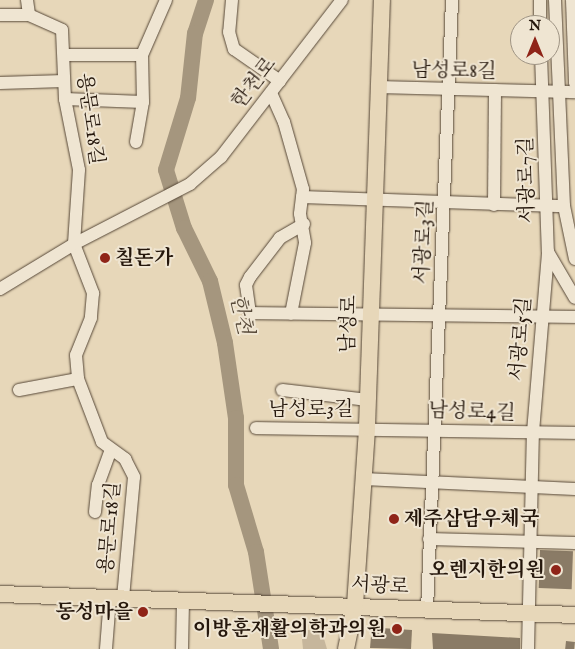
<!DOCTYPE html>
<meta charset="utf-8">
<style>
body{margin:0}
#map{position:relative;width:575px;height:649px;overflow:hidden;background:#e7d7b9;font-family:"IM FELL English","Noto Serif KR",serif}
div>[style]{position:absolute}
.green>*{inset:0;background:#c6b69c}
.river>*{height:16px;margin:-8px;padding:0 8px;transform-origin:8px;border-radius:8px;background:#a5967e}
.building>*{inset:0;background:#8a7b66;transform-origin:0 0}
.roads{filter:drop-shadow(0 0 1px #564737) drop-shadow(0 0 1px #564737)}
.minor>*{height:12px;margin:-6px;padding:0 6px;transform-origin:6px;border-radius:6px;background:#efe5d2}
.major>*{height:16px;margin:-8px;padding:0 8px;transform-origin:8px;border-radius:8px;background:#e7d7b9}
.dots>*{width:14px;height:14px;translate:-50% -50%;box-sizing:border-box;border:2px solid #efe5d2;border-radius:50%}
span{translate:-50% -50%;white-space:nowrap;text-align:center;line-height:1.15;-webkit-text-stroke:4px #efe5d2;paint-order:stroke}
.street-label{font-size:20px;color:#25170c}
.poi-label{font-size:20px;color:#25170c;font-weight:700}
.left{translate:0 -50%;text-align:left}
.right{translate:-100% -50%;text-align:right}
.water-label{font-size:21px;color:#584a3a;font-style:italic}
.north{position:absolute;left:510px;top:15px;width:50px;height:50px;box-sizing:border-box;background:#efe5d2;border:1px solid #9e9383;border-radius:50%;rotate:0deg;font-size:14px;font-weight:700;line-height:20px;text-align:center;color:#25170c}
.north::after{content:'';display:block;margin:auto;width:18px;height:22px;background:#8f2418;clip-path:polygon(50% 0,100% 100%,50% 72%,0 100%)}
</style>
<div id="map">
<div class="green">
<i style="clip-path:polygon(301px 629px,322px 632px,327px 649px,303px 649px)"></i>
</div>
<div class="river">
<i style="left:206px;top:0;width:35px;rotate:108deg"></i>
<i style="left:195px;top:33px;width:65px;rotate:96.1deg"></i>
<i style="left:188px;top:98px;width:75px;rotate:107deg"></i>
<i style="left:166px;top:170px;width:61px;rotate:72.8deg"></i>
<i style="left:184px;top:228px;width:59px;rotate:63.9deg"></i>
<i style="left:210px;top:281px;width:64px;rotate:76.4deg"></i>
<i style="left:225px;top:343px;width:76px;rotate:81.7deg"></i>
<i style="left:236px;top:418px;width:67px;rotate:90deg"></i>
<i style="left:236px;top:485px;width:70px;rotate:73.4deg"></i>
<i style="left:256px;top:552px;width:98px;rotate:81.2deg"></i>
</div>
<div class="building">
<i style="left:540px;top:550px;width:33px;height:38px;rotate:2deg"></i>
<i style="clip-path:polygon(381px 628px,412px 630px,411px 649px,370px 648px,371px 636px)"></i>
<i style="clip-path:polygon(432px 633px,520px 638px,520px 649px,433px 649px)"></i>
<i style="left:566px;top:641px;width:9px;height:8px;rotate:6deg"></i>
</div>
<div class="roads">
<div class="minor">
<i style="left:27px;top:0;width:15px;rotate:82deg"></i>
<i style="left:29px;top:15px;width:36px;rotate:24deg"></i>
<i style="left:62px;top:30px;width:69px;rotate:87.5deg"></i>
<i style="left:65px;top:99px;width:72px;rotate:78.8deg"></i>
<i style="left:79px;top:170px;width:74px;rotate:93.9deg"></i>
<i style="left:74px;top:244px;width:53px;rotate:68.8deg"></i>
<i style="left:93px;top:293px;width:25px;rotate:95deg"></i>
<i style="left:91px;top:318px;width:40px;rotate:112deg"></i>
<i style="left:76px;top:355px;width:24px;rotate:85deg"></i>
<i style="left:78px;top:379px;width:67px;rotate:69.1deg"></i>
<i style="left:102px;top:442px;width:29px;rotate:36deg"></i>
<i style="left:125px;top:459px;width:20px;rotate:63deg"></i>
<i style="left:134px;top:477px;width:122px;rotate:95.2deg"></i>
<i style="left:232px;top:0;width:32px;rotate:95deg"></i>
<i style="left:229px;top:32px;width:18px;rotate:74deg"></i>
<i style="left:234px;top:49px;width:56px;rotate:34.8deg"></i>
<i style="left:540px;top:0;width:25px;rotate:90deg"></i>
<i style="left:555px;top:0;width:206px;rotate:87.5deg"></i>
<i style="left:564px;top:206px;width:54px;rotate:78.3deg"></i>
<i style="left:572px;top:0;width:83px;rotate:87.9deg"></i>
<i style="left:0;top:15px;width:29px"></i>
<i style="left:65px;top:55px;width:77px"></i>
<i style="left:541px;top:55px;width:197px;rotate:88deg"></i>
<i style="left:548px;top:252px;width:53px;rotate:59.6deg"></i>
<i style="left:0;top:83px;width:64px;rotate:-1.8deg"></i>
<i style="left:378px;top:87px;width:197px;rotate:1.5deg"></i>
<i style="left:271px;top:93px;width:32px;rotate:66deg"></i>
<i style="left:284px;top:122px;width:70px;rotate:74.2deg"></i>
<i style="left:303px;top:189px;width:25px;rotate:97deg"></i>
<i style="left:300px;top:214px;width:29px;rotate:80deg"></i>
<i style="left:305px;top:243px;width:72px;rotate:101.2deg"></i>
<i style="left:65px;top:99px;width:78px;rotate:2.2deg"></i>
<i style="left:136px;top:142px;width:41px;rotate:-80.1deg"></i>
<i style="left:143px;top:102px;width:47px;rotate:-91.2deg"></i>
<i style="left:142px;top:55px;width:60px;rotate:-66.4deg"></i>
<i style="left:302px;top:197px;width:262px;rotate:2deg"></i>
<i style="left:494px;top:205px;width:115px;rotate:-89.5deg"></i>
<i style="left:304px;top:224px;width:28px;rotate:150deg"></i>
<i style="left:280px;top:238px;width:49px;rotate:127.6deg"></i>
<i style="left:250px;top:277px;width:9px;rotate:117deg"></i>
<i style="left:246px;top:285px;width:28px;rotate:82deg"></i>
<i style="left:250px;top:313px;width:325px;rotate:0.7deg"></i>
<i style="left:0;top:289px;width:87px;rotate:-31.3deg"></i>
<i style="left:74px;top:244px;width:131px;rotate:-27.3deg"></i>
<i style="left:190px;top:184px;width:41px;rotate:-41.1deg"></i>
<i style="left:221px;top:157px;width:198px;rotate:-52.4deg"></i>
<i style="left:19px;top:390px;width:60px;rotate:-10.6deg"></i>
<i style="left:282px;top:390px;width:87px;rotate:6.6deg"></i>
<i style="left:256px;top:428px;width:319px;rotate:0.9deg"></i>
<i style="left:364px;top:479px;width:211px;rotate:2.7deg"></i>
<i style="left:95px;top:512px;width:27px;rotate:-84deg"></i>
<i style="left:98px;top:485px;width:37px;rotate:-70deg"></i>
<i style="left:429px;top:539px;width:146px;rotate:1.6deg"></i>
<i style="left:427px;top:610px;width:611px;rotate:-87.65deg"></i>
<i style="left:106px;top:649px;width:51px;rotate:-85.5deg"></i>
<i style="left:182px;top:649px;width:48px;rotate:-88.8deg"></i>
<i style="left:528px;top:649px;width:217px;rotate:-88.7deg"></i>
<i style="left:533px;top:432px;width:181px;rotate:-85.2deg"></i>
</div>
<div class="major">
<i style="left:0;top:594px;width:575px;rotate:2.09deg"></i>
<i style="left:346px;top:649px;width:45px;rotate:-78.4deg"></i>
<i style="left:355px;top:605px;width:178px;rotate:-86.1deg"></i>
<i style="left:367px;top:427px;width:427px;rotate:-88deg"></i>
</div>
</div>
<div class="dots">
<i style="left:105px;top:258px;background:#8f2418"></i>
<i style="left:394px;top:519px;background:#8f2418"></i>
<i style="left:556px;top:570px;background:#8f2418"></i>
<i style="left:143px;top:612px;background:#8f2418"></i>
<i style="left:397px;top:629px;background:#8f2418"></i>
</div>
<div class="street-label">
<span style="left:454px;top:71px;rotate:1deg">남성로8길</span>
<span style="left:254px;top:83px;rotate:-52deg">한천로</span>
<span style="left:90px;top:119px;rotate:82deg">용문로18길</span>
<span style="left:527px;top:180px;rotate:-91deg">서광로7길</span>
<span style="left:424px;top:242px;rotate:-87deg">서광로3길</span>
<span style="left:349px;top:324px;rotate:-88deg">남성로</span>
<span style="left:521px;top:339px;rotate:-85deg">서광로5길</span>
<span style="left:311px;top:409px">남성로3길</span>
<span style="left:472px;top:412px;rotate:2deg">남성로4길</span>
<span style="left:110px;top:528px;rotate:-85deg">용문로18길</span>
<span style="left:380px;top:586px;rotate:3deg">서광로</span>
</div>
<div class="poi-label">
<span class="left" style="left:115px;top:258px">칠돈가</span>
<span class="left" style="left:404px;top:519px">제주삼담우체국</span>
<span class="right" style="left:545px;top:570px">오렌지한의원</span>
<span class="right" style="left:133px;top:612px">동성마을</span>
<span class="right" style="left:386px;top:629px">이방훈재활의학과의원</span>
</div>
<div class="water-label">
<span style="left:240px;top:315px;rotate:77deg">한천</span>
</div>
<div class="north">N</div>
</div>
